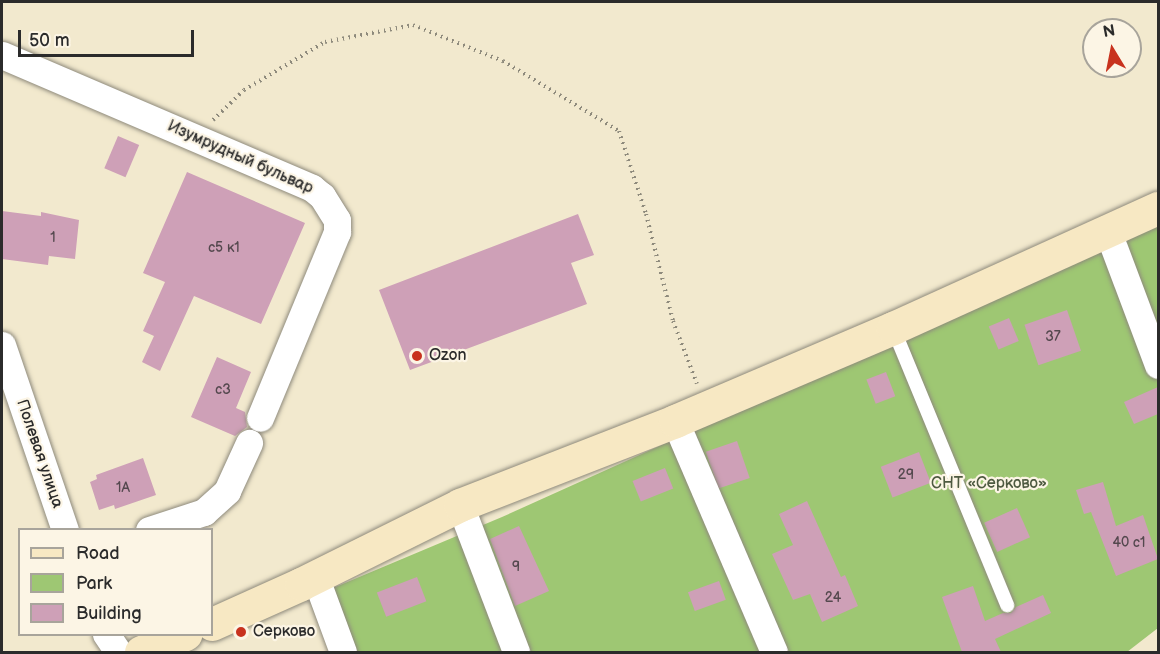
<!DOCTYPE html>
<meta charset="utf-8">
<style>
body{margin:0}
#map{position:relative;width:1160px;height:654px;overflow:hidden;background:#f2e9ce;font-family:"Balsamiq Sans",sans-serif}
div>[style]{position:absolute}
.green>*{inset:0;background:#9ec773}
.building>*{inset:0;background:#cea0b7;transform-origin:0 0}
.path>*{height:4px;margin-top:-2px;transform-origin:0;background:repeating-linear-gradient(90deg,#8e8a7c 0 1.5px,transparent 0 6px)}
.roads{filter:drop-shadow(0 0 2px #8e8a7c) drop-shadow(0 0 2px #8e8a7c)}
.service>*{height:14px;margin:-7px;padding:0 7px;transform-origin:7px;border-radius:7px;background:#fff}
.minor>*{height:27px;margin:-13.5px;padding:0 13.5px;transform-origin:13.5px;border-radius:13.5px;background:#fff}
.secondary>*{height:33px;margin:-16.5px;padding:0 16.5px;transform-origin:16.5px;border-radius:16.5px;background:#f7e8c3}
.dots>*{width:16px;height:16px;translate:-50% -50%;box-sizing:border-box;border:3px solid #fcf5e5;border-radius:50%}
span{translate:-50% -50%;white-space:nowrap;text-align:center;line-height:1.15;-webkit-text-stroke:4.5px #fcf5e5;paint-order:stroke}
.number-label{font-size:14px;color:#54484e}
.number-label span{-webkit-text-stroke-width:0}
.street-label{font-size:16px;color:#2b2b2b}
.poi-label{font-size:16px;color:#2b2b2b}
.left{translate:0 -50%;text-align:left}
.park-label{font-size:16px;color:#4e5a41}
.frame{position:absolute;inset:0;border:3px solid #2b2b2b;pointer-events:none}
.legend{position:absolute;left:18px;top:528px;width:195px;height:108px;box-sizing:border-box;background:#fcf5e5;border:2px solid #a8a49b;margin:0;padding:8px 10px;list-style:none;font-size:18px;color:#2b2b2b}
.legend li{display:flex;align-items:center;gap:12px;height:30px}
.legend b{width:30px;border:2px solid #a8a49b}
.north{position:absolute;left:1082px;top:18px;width:60px;height:60px;box-sizing:border-box;background:#fcf5e5;border:2px solid #a8a49b;border-radius:50%;rotate:350deg;font-size:16px;font-weight:700;line-height:24px;text-align:center;color:#2b2b2b}
.north::after{content:'';display:block;margin:auto;width:21px;height:27px;background:#c8321e;clip-path:polygon(50% 0,100% 100%,50% 72%,0 100%)}
.scale{position:absolute;left:18px;top:30px;width:176px;height:27px;box-sizing:border-box;border:3px solid #2b2b2b;border-top:0;padding-left:8px;font-size:18px;line-height:21px;white-space:nowrap;color:#2b2b2b;-webkit-text-stroke:4px #fcf5e5;paint-order:stroke}
</style>
<div id="map">
<div class="green">
<i style="clip-path:polygon(1158px 221px,1158px 628px,1127px 652px,356px 652px,333px 588px,502px 517px)"></i>
</div>
<div class="building">
<i style="left:118px;top:136px;width:23px;height:35px;rotate:23deg"></i>
<i style="clip-path:polygon(187px 172px,305px 223px,261px 324px,194px 296px,160px 371px,142px 362px,154px 336px,143px 331px,165px 282px,143px 273px)"></i>
<i style="clip-path:polygon(2px 211px,41px 216px,41px 212px,79px 220px,75px 259px,49px 256px,48px 265px,2px 259px)"></i>
<i style="clip-path:polygon(578px 214px,594px 255px,571px 263px,587px 304px,410px 370px,379px 290px)"></i>
<i style="left:1067px;top:310px;width:43px;height:45px;rotate:71deg"></i>
<i style="left:1009px;top:318px;width:25px;height:22px;rotate:67deg"></i>
<i style="clip-path:polygon(217px 357px,251px 372px,236px 408px,245px 412px,247px 427px,235px 436px,191px 417px)"></i>
<i style="left:886px;top:372px;width:26px;height:21px;rotate:69deg"></i>
<i style="clip-path:polygon(1158px 387px,1158px 414px,1134px 424px,1124px 402px)"></i>
<i style="left:737px;top:441px;width:39px;height:33px;rotate:71deg"></i>
<i style="left:919px;top:452px;width:33px;height:41px;rotate:69deg"></i>
<i style="clip-path:polygon(143px 458px,156px 495px,115px 509px,114px 505px,99px 510px,90px 482px,97px 479px,96px 475px)"></i>
<i style="left:665px;top:468px;width:22px;height:35px;rotate:68deg"></i>
<i style="clip-path:polygon(1103px 482px,1116px 526px,1143px 515px,1158px 559px,1116px 576px,1091px 512px,1084px 514px,1076px 490px)"></i>
<i style="clip-path:polygon(807px 501px,841px 577px,845px 575px,858px 606px,822px 622px,810px 594px,793px 600px,772px 554px,793px 545px,779px 514px)"></i>
<i style="left:1017px;top:508px;width:32px;height:36px;rotate:66deg"></i>
<i style="clip-path:polygon(519px 526px,549px 591px,515px 606px,490px 539px)"></i>
<i style="left:417px;top:577px;width:26px;height:43px;rotate:69deg"></i>
<i style="left:719px;top:581px;width:20px;height:33px;rotate:70deg"></i>
<i style="clip-path:polygon(973px 586px,985px 621px,1003px 613px,1011px 613px,1016px 607px,1043px 595px,1051px 613px,995px 639px,1001px 652px,962px 652px,942px 597px)"></i>
</div>
<div class="path">
<i style="left:213px;top:120px;width:43px;rotate:-44.1deg"></i>
<i style="left:244px;top:90px;width:94px;rotate:-30.7deg"></i>
<i style="left:325px;top:42px;width:90px;rotate:-10.9deg"></i>
<i style="left:413px;top:25px;width:97px;rotate:21.8deg"></i>
<i style="left:503px;top:61px;width:135px;rotate:31.1deg"></i>
<i style="left:619px;top:131px;width:87px;rotate:72deg"></i>
<i style="left:646px;top:214px;width:110px;rotate:75.8deg"></i>
<i style="left:673px;top:321px;width:67px;rotate:69.1deg"></i>
</div>
<div class="roads">
<div class="service">
<i style="left:893px;top:328px;width:300px;rotate:67.6deg"></i>
</div>
<div class="minor">
<i style="left:2px;top:55px;width:337px;rotate:23.2deg"></i>
<i style="left:312px;top:188px;width:13px;rotate:39deg"></i>
<i style="left:322px;top:196px;width:28px;rotate:58deg"></i>
<i style="left:337px;top:220px;width:12px;rotate:90deg"></i>
<i style="left:337px;top:232px;width:201px;rotate:112.5deg"></i>
<i style="left:1108px;top:232px;width:142px;rotate:69.4deg"></i>
<i style="left:2px;top:345px;width:195px;rotate:71.2deg"></i>
<i style="left:675px;top:421px;width:251px;rotate:66.8deg"></i>
<i style="left:460px;top:505px;width:157px;rotate:69.1deg"></i>
<i style="left:149px;top:530px;width:58px;rotate:-18.1deg"></i>
<i style="left:204px;top:512px;width:31px;rotate:-42deg"></i>
<i style="left:227px;top:491px;width:53px;rotate:-65.4deg"></i>
<i style="left:315px;top:576px;width:81px;rotate:69.8deg"></i>
<i style="left:106px;top:634px;width:22px;rotate:56deg"></i>
</div>
<div class="secondary">
<i style="left:212px;top:624px;width:98px;rotate:-24.2deg"></i>
<i style="left:301px;top:584px;width:178px;rotate:-26.4deg"></i>
<i style="left:460px;top:505px;width:231px;rotate:-21.3deg"></i>
<i style="left:675px;top:421px;width:237px;rotate:-23.1deg"></i>
<i style="left:893px;top:328px;width:291px;rotate:-24.4deg"></i>
<i style="left:141px;top:652px;width:48px;rotate:-22.2deg"></i>
</div>
</div>
<div class="dots">
<i style="left:417px;top:356px;background:#c8321e"></i>
<i style="left:241px;top:632px;background:#c8321e"></i>
</div>
<div class="number-label">
<span style="left:53px;top:238px">1</span>
<span style="left:224px;top:248px">с5 к1</span>
<span style="left:1053px;top:337px">37</span>
<span style="left:223px;top:390px">с3</span>
<span style="left:906px;top:475px">29</span>
<span style="left:123px;top:488px">1А</span>
<span style="left:1129px;top:543px">40 с1</span>
<span style="left:516px;top:567px">9</span>
<span style="left:833px;top:598px">24</span>
</div>
<div class="street-label">
<span style="left:240px;top:158px;rotate:24deg">Изумрудный бульвар</span>
<span style="left:39px;top:454px;rotate:71deg">Полевая улица</span>
</div>
<div class="poi-label">
<span class="left" style="left:429px;top:356px">Ozon</span>
<span class="left" style="left:253px;top:632px">Серково</span>
</div>
<div class="park-label">
<span style="left:989px;top:484px">СНТ «Серково»</span>
</div>
<div class="frame"></div>
<ul class="legend">
<li><b style="height:8px;background:#f7e8c3"></b>Road</li>
<li><b style="height:16px;background:#9ec773"></b>Park</li>
<li><b style="height:16px;background:#cea0b7"></b>Building</li>
</ul>
<div class="north">N</div>
<div class="scale">50 m</div>
</div>
